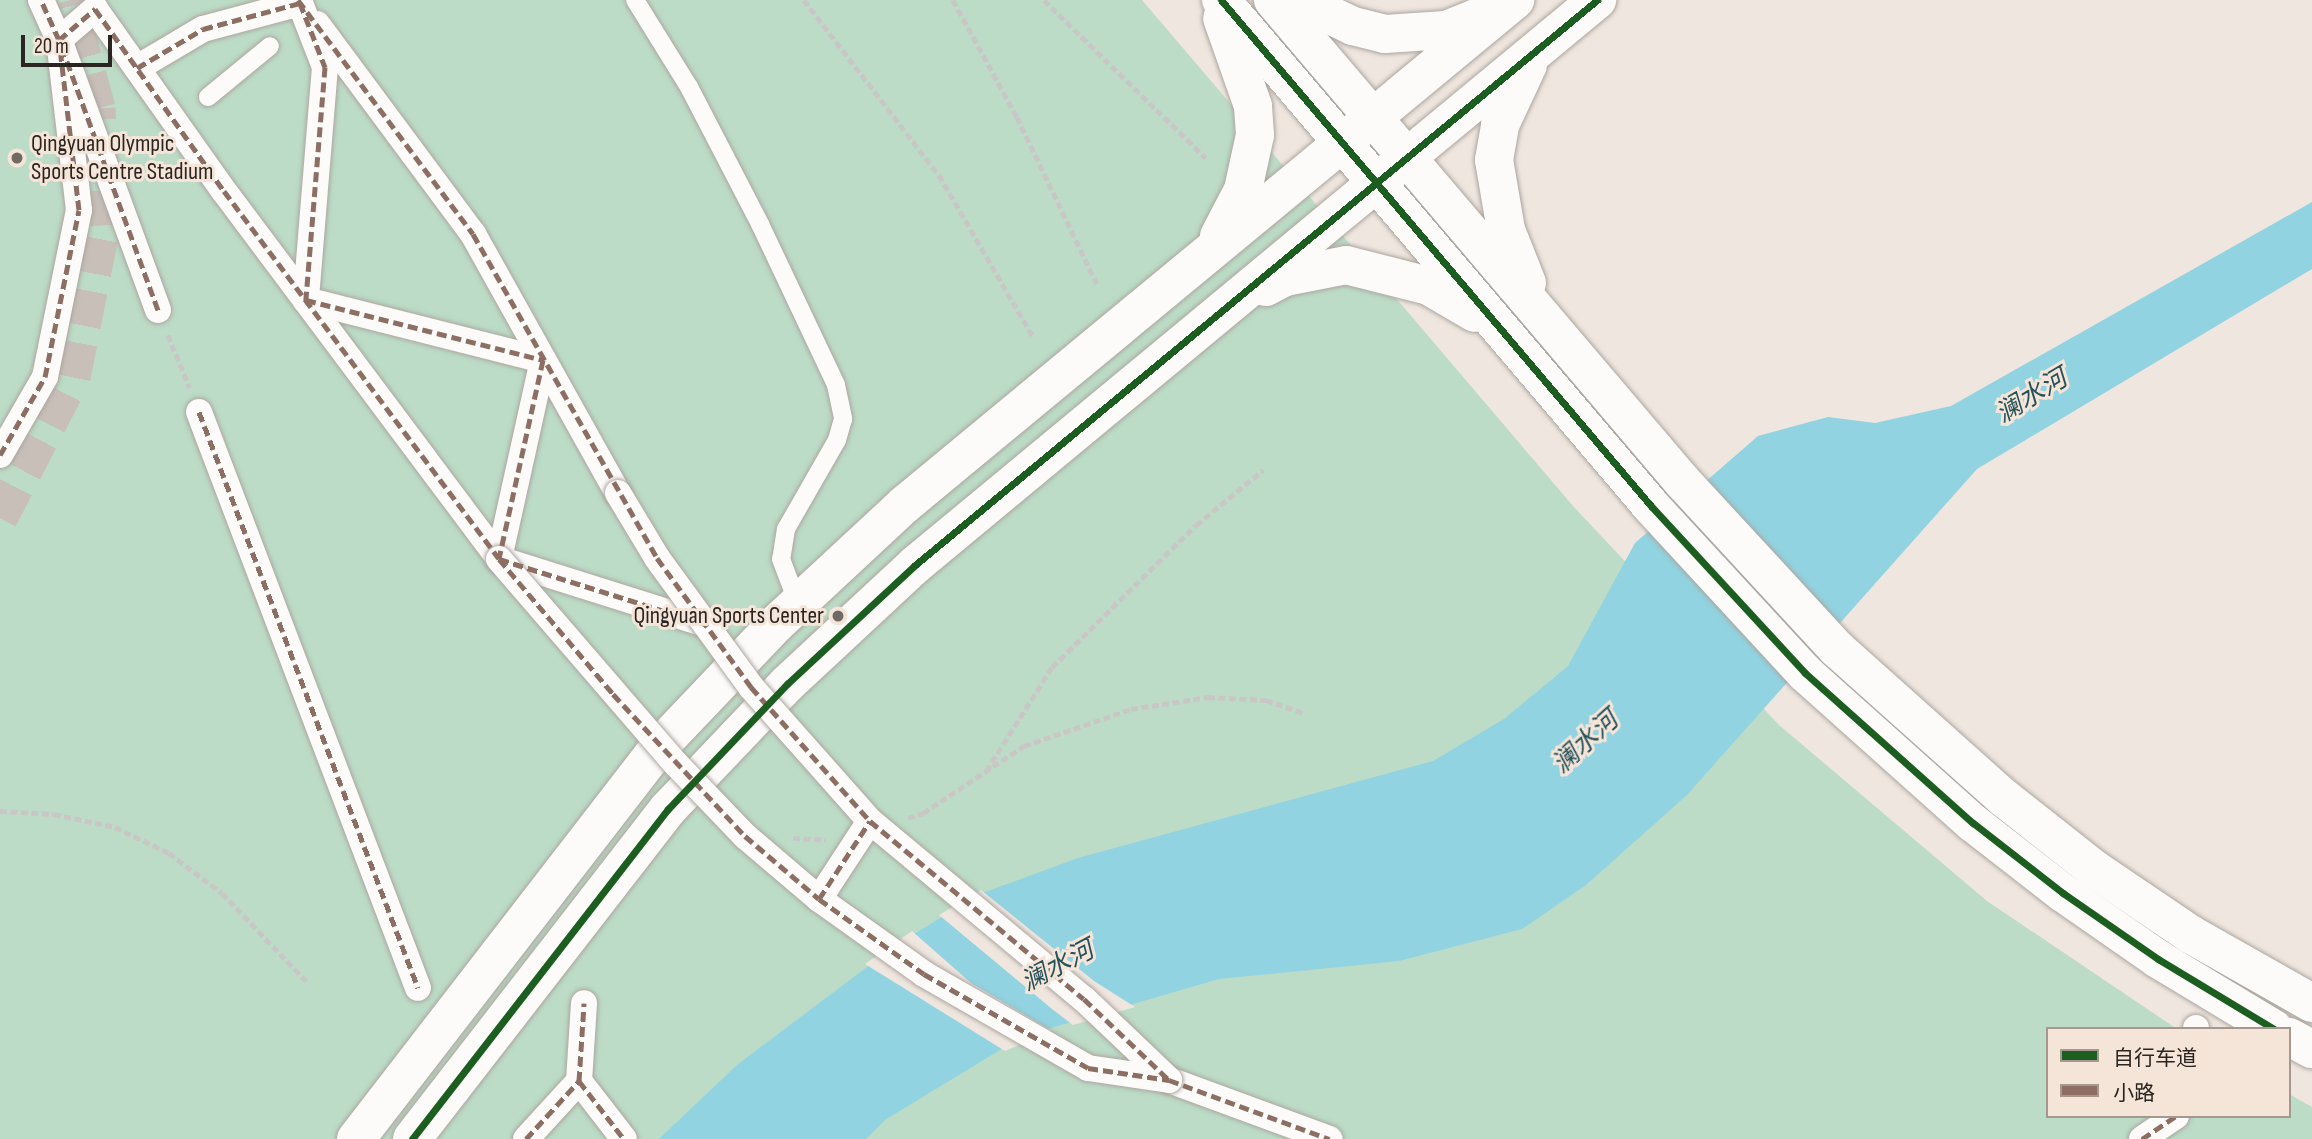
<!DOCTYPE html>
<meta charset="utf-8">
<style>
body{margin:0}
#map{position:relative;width:2312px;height:1139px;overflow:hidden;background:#efe6df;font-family:"Sofia Sans Condensed","Noto Sans SC",sans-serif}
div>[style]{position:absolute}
.green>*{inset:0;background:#bcdcc7}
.water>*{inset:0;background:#91d3e0}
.pier>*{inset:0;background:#efe6df}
.minor-tunnel>*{height:35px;margin-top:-17.5px;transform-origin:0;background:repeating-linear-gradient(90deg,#c8bfb9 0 35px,transparent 0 53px)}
.path>*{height:4.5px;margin-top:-2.25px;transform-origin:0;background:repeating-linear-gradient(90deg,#c9c7c5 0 7px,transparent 0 10.5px)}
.roads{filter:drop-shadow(0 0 2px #aca6a0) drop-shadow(0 0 2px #aca6a0)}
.service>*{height:18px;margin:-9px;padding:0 9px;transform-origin:9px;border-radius:9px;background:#fdfbfa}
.pedestrian>*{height:26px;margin:-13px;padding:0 13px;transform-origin:13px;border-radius:13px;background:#fdfbfa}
.tertiary>*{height:38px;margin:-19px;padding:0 19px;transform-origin:19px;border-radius:19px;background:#fdfbfa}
.bridges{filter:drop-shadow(0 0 2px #aca6a0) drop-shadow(0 0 2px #aca6a0)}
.pedestrian-bridge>*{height:26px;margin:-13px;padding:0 13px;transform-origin:13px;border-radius:13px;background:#fdfbfa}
.quiet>*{height:5px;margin-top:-2.5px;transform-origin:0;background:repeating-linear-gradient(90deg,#8d6e63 0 10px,transparent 0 15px)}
.cycleway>*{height:7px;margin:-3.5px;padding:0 3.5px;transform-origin:3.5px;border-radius:3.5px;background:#1b5e20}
.dots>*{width:19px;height:19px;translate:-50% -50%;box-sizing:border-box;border:4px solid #f5e5d9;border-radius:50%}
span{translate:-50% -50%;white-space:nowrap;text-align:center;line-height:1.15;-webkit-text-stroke:6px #f5e5d9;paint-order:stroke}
.poi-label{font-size:24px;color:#2b2521}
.left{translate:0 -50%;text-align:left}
.right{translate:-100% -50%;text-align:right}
.water-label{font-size:26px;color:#26525b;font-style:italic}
.legend{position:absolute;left:2046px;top:1027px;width:245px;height:91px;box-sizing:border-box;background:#f5e5d9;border:2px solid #a4988f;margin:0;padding:9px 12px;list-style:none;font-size:21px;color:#2b2521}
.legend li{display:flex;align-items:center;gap:14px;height:35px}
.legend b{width:35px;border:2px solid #a4988f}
.scale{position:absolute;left:21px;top:35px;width:91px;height:32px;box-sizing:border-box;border:4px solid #2b2521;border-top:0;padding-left:9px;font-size:21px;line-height:24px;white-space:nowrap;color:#2b2521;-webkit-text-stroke:5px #f5e5d9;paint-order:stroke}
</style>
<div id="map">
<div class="green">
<i style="clip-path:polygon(0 0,1142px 0,1573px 506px,1779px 725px,1987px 901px,2177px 1029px,2048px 1029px,2048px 1116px,2289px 1116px,2289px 1094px,2312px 1107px,2312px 1139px,0 1139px)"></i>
</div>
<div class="water">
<i style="clip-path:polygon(2312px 202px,2312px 269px,1977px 469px,1687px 795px,1586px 885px,1522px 929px,1399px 961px,1219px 979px,1023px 1036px,885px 1120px,866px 1139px,659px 1139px,738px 1064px,895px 946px,977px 895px,1078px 858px,1433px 761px,1504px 719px,1568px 666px,1635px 543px,1758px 436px,1828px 417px,1875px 423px,1951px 406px)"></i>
</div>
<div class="pier">
<i style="clip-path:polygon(981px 890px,1094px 981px,1135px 1007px,1073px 1025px,1052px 1009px,939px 915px)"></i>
<i style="clip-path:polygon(912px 931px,971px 983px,1052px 1031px,1005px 1051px,865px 964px)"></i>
</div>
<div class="minor-tunnel">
<i style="left:0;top:518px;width:159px;rotate:-62.6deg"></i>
<i style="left:73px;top:377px;width:155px;rotate:-78.8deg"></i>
<i style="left:103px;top:225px;width:117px;rotate:-92.4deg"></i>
<i style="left:98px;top:108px;width:112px;rotate:-105deg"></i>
</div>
<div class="path">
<i style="left:804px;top:0;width:221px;rotate:52.4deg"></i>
<i style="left:939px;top:175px;width:189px;rotate:59.8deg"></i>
<i style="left:953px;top:0;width:133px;rotate:61.3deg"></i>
<i style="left:1017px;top:117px;width:185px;rotate:64.4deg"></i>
<i style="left:1044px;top:0;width:226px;rotate:44.3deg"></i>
<i style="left:168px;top:335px;width:57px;rotate:67.5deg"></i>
<i style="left:986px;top:771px;width:123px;rotate:-57.6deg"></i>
<i style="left:1052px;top:667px;width:202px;rotate:-44.6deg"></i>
<i style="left:1196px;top:525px;width:87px;rotate:-39.4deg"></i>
<i style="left:0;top:811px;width:54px;rotate:3.2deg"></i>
<i style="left:54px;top:814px;width:62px;rotate:12deg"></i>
<i style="left:115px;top:827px;width:60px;rotate:25.7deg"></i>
<i style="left:169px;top:853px;width:66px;rotate:37deg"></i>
<i style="left:222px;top:893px;width:122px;rotate:46.3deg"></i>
<i style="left:908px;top:818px;width:16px;rotate:-18deg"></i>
<i style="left:923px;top:813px;width:121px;rotate:-33.6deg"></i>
<i style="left:1024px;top:746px;width:113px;rotate:-19.1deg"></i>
<i style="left:1131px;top:709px;width:78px;rotate:-8.9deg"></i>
<i style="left:1208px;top:697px;width:58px;rotate:3deg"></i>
<i style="left:1266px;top:700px;width:42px;rotate:19.3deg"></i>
<i style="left:793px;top:838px;width:33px;rotate:3deg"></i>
</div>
<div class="roads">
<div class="service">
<i style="left:635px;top:0;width:102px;rotate:58.2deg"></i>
<i style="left:689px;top:87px;width:154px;rotate:62.6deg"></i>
<i style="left:760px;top:224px;width:178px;rotate:64.7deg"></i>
<i style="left:836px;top:385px;width:35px;rotate:78deg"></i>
<i style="left:843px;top:419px;width:22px;rotate:106deg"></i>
<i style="left:837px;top:440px;width:103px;rotate:119.8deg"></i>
<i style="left:786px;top:529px;width:30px;rotate:99deg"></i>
<i style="left:781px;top:559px;width:48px;rotate:69.3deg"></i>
<i style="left:208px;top:97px;width:80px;rotate:-39.4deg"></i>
</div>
<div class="pedestrian">
<i style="left:317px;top:24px;width:262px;rotate:53.4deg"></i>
<i style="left:473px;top:234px;width:297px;rotate:60.8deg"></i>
<i style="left:137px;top:68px;width:77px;rotate:-30.6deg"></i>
<i style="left:203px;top:29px;width:100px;rotate:-15deg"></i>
<i style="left:300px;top:3px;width:69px;rotate:68.7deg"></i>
<i style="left:325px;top:67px;width:234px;rotate:94.7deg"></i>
<i style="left:306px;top:300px;width:244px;rotate:14.2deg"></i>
<i style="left:543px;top:360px;width:204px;rotate:102.5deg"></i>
<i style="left:158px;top:310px;width:288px;rotate:-110.1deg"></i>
<i style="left:59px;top:40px;width:48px;rotate:-40.7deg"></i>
<i style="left:95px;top:9px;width:223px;rotate:54.7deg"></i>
<i style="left:224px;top:191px;width:459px;rotate:53.2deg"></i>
<i style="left:499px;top:559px;width:216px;rotate:17.5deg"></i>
<i style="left:199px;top:412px;width:616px;rotate:69.18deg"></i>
<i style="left:0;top:455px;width:90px;rotate:-60deg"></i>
<i style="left:45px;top:377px;width:170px;rotate:-78.5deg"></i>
<i style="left:79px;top:210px;width:171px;rotate:-96.7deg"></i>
<i style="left:59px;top:40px;width:44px;rotate:-114.2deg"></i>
<i style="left:2196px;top:1029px;width:1px;rotate:-90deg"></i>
<i style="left:1169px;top:1080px;width:171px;rotate:20.2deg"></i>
<i style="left:579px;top:1081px;width:73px;rotate:52.2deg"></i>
<i style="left:526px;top:1139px;width:79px;rotate:-47.6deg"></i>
<i style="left:579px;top:1081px;width:78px;rotate:-86.3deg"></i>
<i style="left:2142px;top:1139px;width:41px;rotate:-34.1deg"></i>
</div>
<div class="tertiary">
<i style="left:1221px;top:0;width:664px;rotate:49.64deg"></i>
<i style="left:1651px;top:506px;width:227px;rotate:47.3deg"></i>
<i style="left:1805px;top:673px;width:225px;rotate:41.8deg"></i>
<i style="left:1973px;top:823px;width:114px;rotate:37.9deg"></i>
<i style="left:2063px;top:893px;width:116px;rotate:34.8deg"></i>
<i style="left:2158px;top:959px;width:135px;rotate:31.1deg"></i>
<i style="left:1273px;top:0;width:631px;rotate:49.63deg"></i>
<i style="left:1682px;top:481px;width:227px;rotate:47.3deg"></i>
<i style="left:1836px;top:648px;width:225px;rotate:41.8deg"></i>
<i style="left:2004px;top:798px;width:115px;rotate:38.3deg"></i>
<i style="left:2094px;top:869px;width:116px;rotate:34.1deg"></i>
<i style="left:2190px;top:934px;width:140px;rotate:29.5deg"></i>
<i style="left:1299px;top:0;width:60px;rotate:25.7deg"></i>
<i style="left:1353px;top:26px;width:33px;rotate:14deg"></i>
<i style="left:1385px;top:34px;width:61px;rotate:-3.8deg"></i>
<i style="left:1446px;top:30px;width:40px;rotate:-22deg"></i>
<i style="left:1219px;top:236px;width:52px;rotate:-62.4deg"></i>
<i style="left:1243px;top:190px;width:56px;rotate:-77.7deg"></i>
<i style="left:1255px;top:135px;width:29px;rotate:-94deg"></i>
<i style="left:1253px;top:106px;width:93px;rotate:-109.4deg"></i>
<i style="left:1527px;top:283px;width:57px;rotate:-111.6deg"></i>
<i style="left:1506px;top:230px;width:71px;rotate:-99.7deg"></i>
<i style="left:1494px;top:160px;width:36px;rotate:-80deg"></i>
<i style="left:1500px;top:125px;width:66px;rotate:-65deg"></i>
<i style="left:1266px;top:287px;width:21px;rotate:-28deg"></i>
<i style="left:1285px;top:277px;width:62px;rotate:-11.1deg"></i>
<i style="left:1346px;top:265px;width:86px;rotate:14.2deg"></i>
<i style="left:1429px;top:286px;width:53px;rotate:30.4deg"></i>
<i style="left:2289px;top:1037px;width:26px;rotate:28deg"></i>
<i style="left:356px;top:1139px;width:493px;rotate:-52.3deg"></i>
<i style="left:657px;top:749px;width:173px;rotate:-46.4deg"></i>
<i style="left:776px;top:624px;width:175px;rotate:-42.9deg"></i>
<i style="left:904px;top:505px;width:793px;rotate:-39.57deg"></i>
<i style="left:412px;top:1139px;width:418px;rotate:-52.2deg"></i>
<i style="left:668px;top:809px;width:173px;rotate:-46.4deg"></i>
<i style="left:787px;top:684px;width:175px;rotate:-42.9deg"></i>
<i style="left:915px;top:565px;width:886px;rotate:-39.64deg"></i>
</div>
</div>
<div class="bridges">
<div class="pedestrian-bridge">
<i style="left:618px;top:493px;width:76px;rotate:59deg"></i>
<i style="left:657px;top:558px;width:160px;rotate:53.9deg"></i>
<i style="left:751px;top:687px;width:179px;rotate:48.4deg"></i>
<i style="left:870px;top:821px;width:278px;rotate:39.8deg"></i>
<i style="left:1084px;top:999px;width:117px;rotate:43.6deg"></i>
<i style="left:499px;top:559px;width:271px;rotate:49.2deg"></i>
<i style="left:676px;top:764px;width:100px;rotate:46.2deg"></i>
<i style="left:745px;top:836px;width:97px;rotate:40.4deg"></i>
<i style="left:819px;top:899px;width:129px;rotate:35.5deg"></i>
<i style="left:924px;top:974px;width:189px;rotate:29.8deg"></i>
<i style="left:1088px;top:1068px;width:82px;rotate:8.4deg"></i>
<i style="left:819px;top:899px;width:93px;rotate:-56.8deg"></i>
</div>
</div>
<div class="quiet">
<i style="left:298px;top:0;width:292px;rotate:53.2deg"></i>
<i style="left:473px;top:234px;width:373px;rotate:60.4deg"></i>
<i style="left:657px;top:558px;width:160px;rotate:53.9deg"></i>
<i style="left:751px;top:687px;width:179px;rotate:48.4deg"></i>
<i style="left:870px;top:821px;width:278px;rotate:39.8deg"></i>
<i style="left:1084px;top:999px;width:117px;rotate:43.6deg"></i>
<i style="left:137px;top:68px;width:77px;rotate:-30.6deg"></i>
<i style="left:203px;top:29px;width:100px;rotate:-15deg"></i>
<i style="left:300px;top:3px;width:69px;rotate:68.7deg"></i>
<i style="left:325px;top:67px;width:234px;rotate:94.7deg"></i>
<i style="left:306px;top:300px;width:244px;rotate:14.2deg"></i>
<i style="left:543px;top:360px;width:204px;rotate:102.5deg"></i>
<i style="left:158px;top:310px;width:288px;rotate:-110.1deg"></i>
<i style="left:59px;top:40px;width:48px;rotate:-40.7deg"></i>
<i style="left:95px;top:9px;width:223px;rotate:54.7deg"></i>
<i style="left:224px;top:191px;width:459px;rotate:53.2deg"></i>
<i style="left:499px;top:559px;width:177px;rotate:49.8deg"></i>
<i style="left:613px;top:694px;width:194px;rotate:47.1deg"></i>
<i style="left:745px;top:836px;width:97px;rotate:40.4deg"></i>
<i style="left:819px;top:899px;width:129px;rotate:35.5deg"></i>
<i style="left:924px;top:974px;width:189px;rotate:29.8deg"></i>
<i style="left:1088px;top:1068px;width:82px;rotate:8.4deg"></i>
<i style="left:1169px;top:1080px;width:171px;rotate:20.2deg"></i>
<i style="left:199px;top:412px;width:616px;rotate:69.18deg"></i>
<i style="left:0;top:455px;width:90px;rotate:-60deg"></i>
<i style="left:45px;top:377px;width:170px;rotate:-78.5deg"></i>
<i style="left:79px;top:210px;width:171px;rotate:-96.7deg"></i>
<i style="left:59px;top:40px;width:44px;rotate:-114.2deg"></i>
<i style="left:499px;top:559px;width:216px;rotate:17.5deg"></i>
<i style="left:819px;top:899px;width:93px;rotate:-56.8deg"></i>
<i style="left:2196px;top:1029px;width:1px;rotate:-90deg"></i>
<i style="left:579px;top:1081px;width:73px;rotate:52.2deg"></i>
<i style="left:526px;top:1139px;width:79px;rotate:-47.6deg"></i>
<i style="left:579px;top:1081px;width:78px;rotate:-86.3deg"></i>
<i style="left:2142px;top:1139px;width:41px;rotate:-34.1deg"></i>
</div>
<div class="cycleway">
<i style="left:1221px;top:0;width:664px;rotate:49.64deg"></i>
<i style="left:1651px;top:506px;width:227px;rotate:47.3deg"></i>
<i style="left:1805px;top:673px;width:225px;rotate:41.8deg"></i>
<i style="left:1973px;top:823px;width:114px;rotate:37.9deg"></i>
<i style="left:2063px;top:893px;width:116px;rotate:34.8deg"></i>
<i style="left:2158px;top:959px;width:135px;rotate:31.1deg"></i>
<i style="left:412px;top:1139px;width:418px;rotate:-52.2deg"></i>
<i style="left:668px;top:809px;width:173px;rotate:-46.4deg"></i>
<i style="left:787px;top:684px;width:175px;rotate:-42.9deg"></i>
<i style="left:915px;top:565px;width:886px;rotate:-39.64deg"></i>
</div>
<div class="dots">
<i style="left:17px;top:158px;background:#706964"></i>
<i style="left:838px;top:616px;background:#706964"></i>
</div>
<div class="poi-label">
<span class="left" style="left:31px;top:158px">Qingyuan Olympic<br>Sports Centre Stadium</span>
<span class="right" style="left:824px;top:616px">Qingyuan Sports Center</span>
</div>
<div class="water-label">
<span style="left:2032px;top:397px;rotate:-31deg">澜水河</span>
<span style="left:1586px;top:743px;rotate:-42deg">澜水河</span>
<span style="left:1058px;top:967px;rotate:-28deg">澜水河</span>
</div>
<ul class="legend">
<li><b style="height:9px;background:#1b5e20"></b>自行车道</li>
<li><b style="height:9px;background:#8d6e63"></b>小路</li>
</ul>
<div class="scale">20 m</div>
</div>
